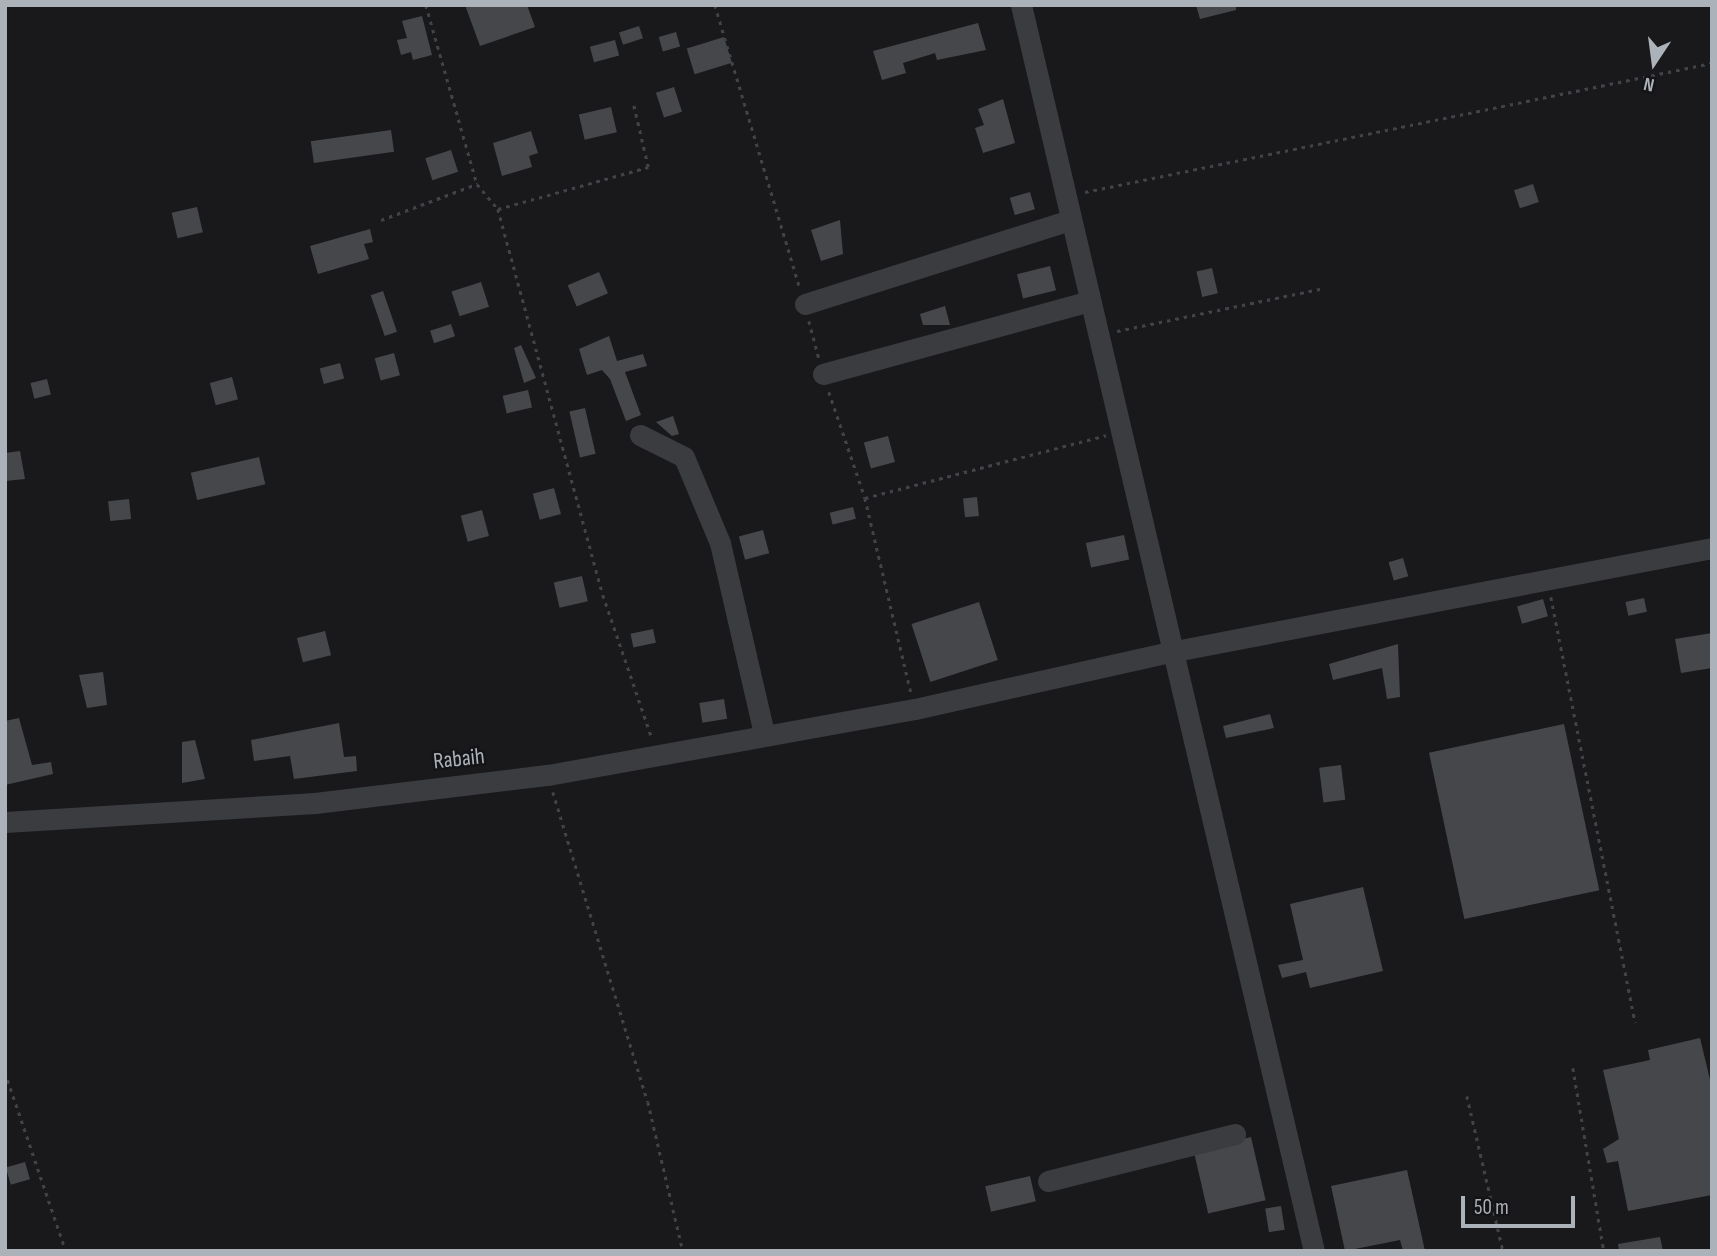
<!DOCTYPE html>
<style>
body{margin:0}
#map{position:relative;width:1717px;height:1256px;overflow:hidden;background:#19191b;font-family:"Sofia Sans Condensed",sans-serif}
div>[style]{position:absolute}
.building>*{inset:0;background:#45474b;transform-origin:0 0}
.path>*{height:2.5px;margin-top:-1.25px;transform-origin:0;background:repeating-linear-gradient(90deg,#404347 0 3.5px,transparent 0 8.5px)}
.minor>*{height:21px;margin:-10.5px;padding:0 10.5px;transform-origin:10.5px;border-radius:10.5px;background:#3a3c40}
span{translate:-50% -50%;white-space:nowrap;text-align:center;line-height:1.15;-webkit-text-stroke:5px #141416;paint-order:stroke}
.street-label{font-size:23px;color:#abb2ba}
.frame{position:absolute;inset:0;border:7px solid #abb2ba;pointer-events:none}
.north{position:absolute;left:1619px;top:28px;width:70px;height:70px;-webkit-text-stroke:5px #141416;paint-order:stroke;rotate:193deg;font-size:19px;font-weight:700;line-height:28px;text-align:center;color:#abb2ba}
.north::after{content:'';display:block;margin:auto;width:24px;height:32px;background:#abb2ba;clip-path:polygon(50% 0,100% 100%,50% 72%,0 100%)}
.scale{position:absolute;left:1461px;top:1196px;width:114px;height:32px;box-sizing:border-box;border:4px solid #abb2ba;border-top:0;padding-left:9px;font-size:21px;line-height:24px;white-space:nowrap;color:#abb2ba;-webkit-text-stroke:5px #141416;paint-order:stroke}
</style>
<div id="map">
<div class="building">
<i style="clip-path:polygon(465px 5px,527px 5px,535px 27px,480px 46px)"></i>
<i style="clip-path:polygon(1196px 5px,1236px 5px,1236px 10px,1200px 19px)"></i>
<i style="clip-path:polygon(422px 16px,432px 55px,413px 60px,411px 52px,401px 55px,397px 40px,407px 38px,402px 21px)"></i>
<i style="clip-path:polygon(978px 23px,986px 50px,937px 60px,935px 53px,903px 63px,906px 73px,882px 80px,873px 51px)"></i>
<i style="left:639px;top:26px;width:13px;height:21px;rotate:72deg"></i>
<i style="left:676px;top:32px;width:15px;height:18px;rotate:74deg"></i>
<i style="left:724px;top:37px;width:27px;height:39px;rotate:73deg"></i>
<i style="left:615px;top:40px;width:16px;height:26px;rotate:75deg"></i>
<i style="left:674px;top:87px;width:26px;height:19px;rotate:72deg"></i>
<i style="clip-path:polygon(1003px 99px,1015px 143px,983px 153px,975px 128px,984px 125px,978px 109px)"></i>
<i style="left:611px;top:107px;width:26px;height:33px;rotate:77deg"></i>
<i style="left:391px;top:130px;width:22px;height:81px;rotate:82deg"></i>
<i style="clip-path:polygon(531px 131px,538px 153px,529px 156px,532px 167px,502px 176px,493px 143px)"></i>
<i style="left:451px;top:150px;width:23px;height:27px;rotate:72deg"></i>
<i style="left:1533px;top:184px;width:19px;height:20px;rotate:72deg"></i>
<i style="left:1030px;top:192px;width:18px;height:21px;rotate:74deg"></i>
<i style="left:197px;top:207px;width:26px;height:26px;rotate:77deg"></i>
<i style="clip-path:polygon(840px 220px,843px 254px,821px 261px,811px 230px)"></i>
<i style="clip-path:polygon(370px 229px,373px 242px,364px 244px,369px 259px,318px 274px,310px 246px)"></i>
<i style="left:1050px;top:266px;width:25px;height:34px;rotate:76deg"></i>
<i style="left:1212px;top:268px;width:26px;height:16px;rotate:77deg"></i>
<i style="left:599px;top:272px;width:23px;height:34px;rotate:67deg"></i>
<i style="left:481px;top:282px;width:26px;height:31px;rotate:72deg"></i>
<i style="left:383px;top:291px;width:43px;height:13px;rotate:71deg"></i>
<i style="clip-path:polygon(945px 306px,950px 325px,923px 325px,920px 314px)"></i>
<i style="left:451px;top:324px;width:13px;height:22px;rotate:72deg"></i>
<i style="clip-path:polygon(609px 336px,617px 361px,643px 354px,647px 366px,625px 372px,641px 415px,626px 421px,610px 379px,602px 370px,587px 375px,579px 349px)"></i>
<i style="clip-path:polygon(521px 345px,536px 378px,524px 383px,514px 348px)"></i>
<i style="left:394px;top:353px;width:23px;height:20px;rotate:75deg"></i>
<i style="left:340px;top:363px;width:16px;height:21px;rotate:75deg"></i>
<i style="left:232px;top:377px;width:23px;height:23px;rotate:75deg"></i>
<i style="left:47px;top:379px;width:16px;height:17px;rotate:76deg"></i>
<i style="left:528px;top:390px;width:18px;height:26px;rotate:77deg"></i>
<i style="left:585px;top:408px;width:47px;height:16px;rotate:77deg"></i>
<i style="clip-path:polygon(673px 416px,679px 434px,672px 436px,656px 422px)"></i>
<i style="left:888px;top:436px;width:27px;height:25px;rotate:75deg"></i>
<i style="clip-path:polygon(20px 451px,25px 479px,5px 481px,5px 453px)"></i>
<i style="left:259px;top:457px;width:28px;height:70px;rotate:77deg"></i>
<i style="left:554px;top:488px;width:27px;height:22px;rotate:75deg"></i>
<i style="left:977px;top:497px;width:19px;height:14px;rotate:84deg"></i>
<i style="left:129px;top:499px;width:20px;height:21px;rotate:84deg"></i>
<i style="left:853px;top:507px;width:12px;height:24px;rotate:76deg"></i>
<i style="left:482px;top:510px;width:27px;height:22px;rotate:75deg"></i>
<i style="left:763px;top:530px;width:24px;height:25px;rotate:75deg"></i>
<i style="left:1124px;top:535px;width:25px;height:39px;rotate:78deg"></i>
<i style="left:1403px;top:558px;width:19px;height:15px;rotate:74deg"></i>
<i style="left:582px;top:576px;width:26px;height:29px;rotate:77deg"></i>
<i style="left:1644px;top:598px;width:14px;height:19px;rotate:78deg"></i>
<i style="left:1543px;top:599px;width:18px;height:27px;rotate:74deg"></i>
<i style="left:979px;top:602px;width:61px;height:71px;rotate:72deg"></i>
<i style="left:653px;top:629px;width:14px;height:23px;rotate:78deg"></i>
<i style="left:325px;top:631px;width:25px;height:29px;rotate:76deg"></i>
<i style="clip-path:polygon(1712px 633px,1712px 668px,1681px 673px,1675px 639px)"></i>
<i style="clip-path:polygon(1398px 644px,1400px 697px,1387px 699px,1382px 668px,1333px 680px,1329px 664px)"></i>
<i style="clip-path:polygon(103px 672px,107px 705px,87px 708px,79px 675px)"></i>
<i style="left:724px;top:699px;width:20px;height:25px;rotate:81deg"></i>
<i style="clip-path:polygon(1270px 714px,1274px 728px,1226px 738px,1223px 726px)"></i>
<i style="clip-path:polygon(19px 718px,32px 765px,51px 762px,53px 774px,5px 785px,5px 721px)"></i>
<i style="clip-path:polygon(339px 723px,344px 757px,356px 756px,357px 771px,294px 779px,290px 756px,254px 761px,251px 740px)"></i>
<i style="left:1564px;top:724px;width:170px;height:138px;rotate:78deg"></i>
<i style="clip-path:polygon(195px 740px,205px 779px,182px 783px,182px 742px)"></i>
<i style="left:1341px;top:765px;width:35px;height:22px;rotate:83deg"></i>
<i style="clip-path:polygon(1363px 887px,1383px 971px,1310px 988px,1306px 972px,1282px 978px,1278px 965px,1303px 960px,1290px 904px)"></i>
<i style="clip-path:polygon(1700px 1038px,1712px 1088px,1712px 1195px,1628px 1211px,1618px 1161px,1607px 1163px,1603px 1149px,1619px 1139px,1603px 1070px,1650px 1060px,1648px 1050px)"></i>
<i style="left:1251px;top:1137px;width:65px;height:59px;rotate:77deg"></i>
<i style="left:25px;top:1162px;width:18px;height:20px;rotate:74deg"></i>
<i style="clip-path:polygon(1407px 1170px,1425px 1251px,1403px 1251px,1400px 1240px,1345px 1251px,1331px 1186px)"></i>
<i style="left:1030px;top:1176px;width:26px;height:46px;rotate:77deg"></i>
<i style="left:1281px;top:1206px;width:24px;height:16px;rotate:81deg"></i>
<i style="clip-path:polygon(1660px 1237px,1663px 1251px,1619px 1251px,1618px 1244px)"></i>
</div>
<div class="path">
<i style="left:426px;top:5px;width:186px;rotate:74.1deg"></i>
<i style="left:477px;top:184px;width:33px;rotate:50deg"></i>
<i style="left:498px;top:209px;width:400px;rotate:74.8deg"></i>
<i style="left:603px;top:595px;width:151px;rotate:71.1deg"></i>
<i style="left:715px;top:5px;width:295px;rotate:73.3deg"></i>
<i style="left:1085px;top:192px;width:640px;rotate:-11.63deg"></i>
<i style="left:498px;top:209px;width:156px;rotate:-15.6deg"></i>
<i style="left:648px;top:167px;width:66px;rotate:-103.2deg"></i>
<i style="left:381px;top:220px;width:103px;rotate:-20.6deg"></i>
<i style="left:809px;top:321px;width:39px;rotate:75deg"></i>
<i style="left:1117px;top:331px;width:211px;rotate:-11.7deg"></i>
<i style="left:829px;top:392px;width:112px;rotate:71.2deg"></i>
<i style="left:865px;top:498px;width:199px;rotate:76.7deg"></i>
<i style="left:865px;top:498px;width:249px;rotate:-14.6deg"></i>
<i style="left:1551px;top:597px;width:434px;rotate:78.8deg"></i>
<i style="left:553px;top:792px;width:324px;rotate:73deg"></i>
<i style="left:648px;top:1102px;width:153px;rotate:76.8deg"></i>
<i style="left:1573px;top:1068px;width:186px;rotate:80.4deg"></i>
<i style="left:5px;top:1072px;width:189px;rotate:71.2deg"></i>
<i style="left:1467px;top:1096px;width:159px;rotate:76.9deg"></i>
</div>
<div class="minor">
<i style="left:1021px;top:5px;width:1280px;rotate:76.77deg"></i>
<i style="left:805px;top:304px;width:278px;rotate:-17.6deg"></i>
<i style="left:823px;top:374px;width:276px;rotate:-15.3deg"></i>
<i style="left:640px;top:435px;width:49px;rotate:26.6deg"></i>
<i style="left:684px;top:457px;width:93px;rotate:67.3deg"></i>
<i style="left:720px;top:543px;width:196px;rotate:77deg"></i>
<i style="left:5px;top:822px;width:311px;rotate:-3.5deg"></i>
<i style="left:315px;top:803px;width:235px;rotate:-6.9deg"></i>
<i style="left:548px;top:775px;width:373px;rotate:-10.2deg"></i>
<i style="left:915px;top:709px;width:261px;rotate:-12.6deg"></i>
<i style="left:1170px;top:652px;width:552px;rotate:-10.86deg"></i>
<i style="left:1048px;top:1181px;width:193px;rotate:-14.1deg"></i>
</div>
<div class="street-label">
<span style="left:459px;top:759px;rotate:-6deg">Rabaih</span>
</div>
<div class="frame"></div>
<div class="north">N</div>
<div class="scale">50 m</div>
</div>
